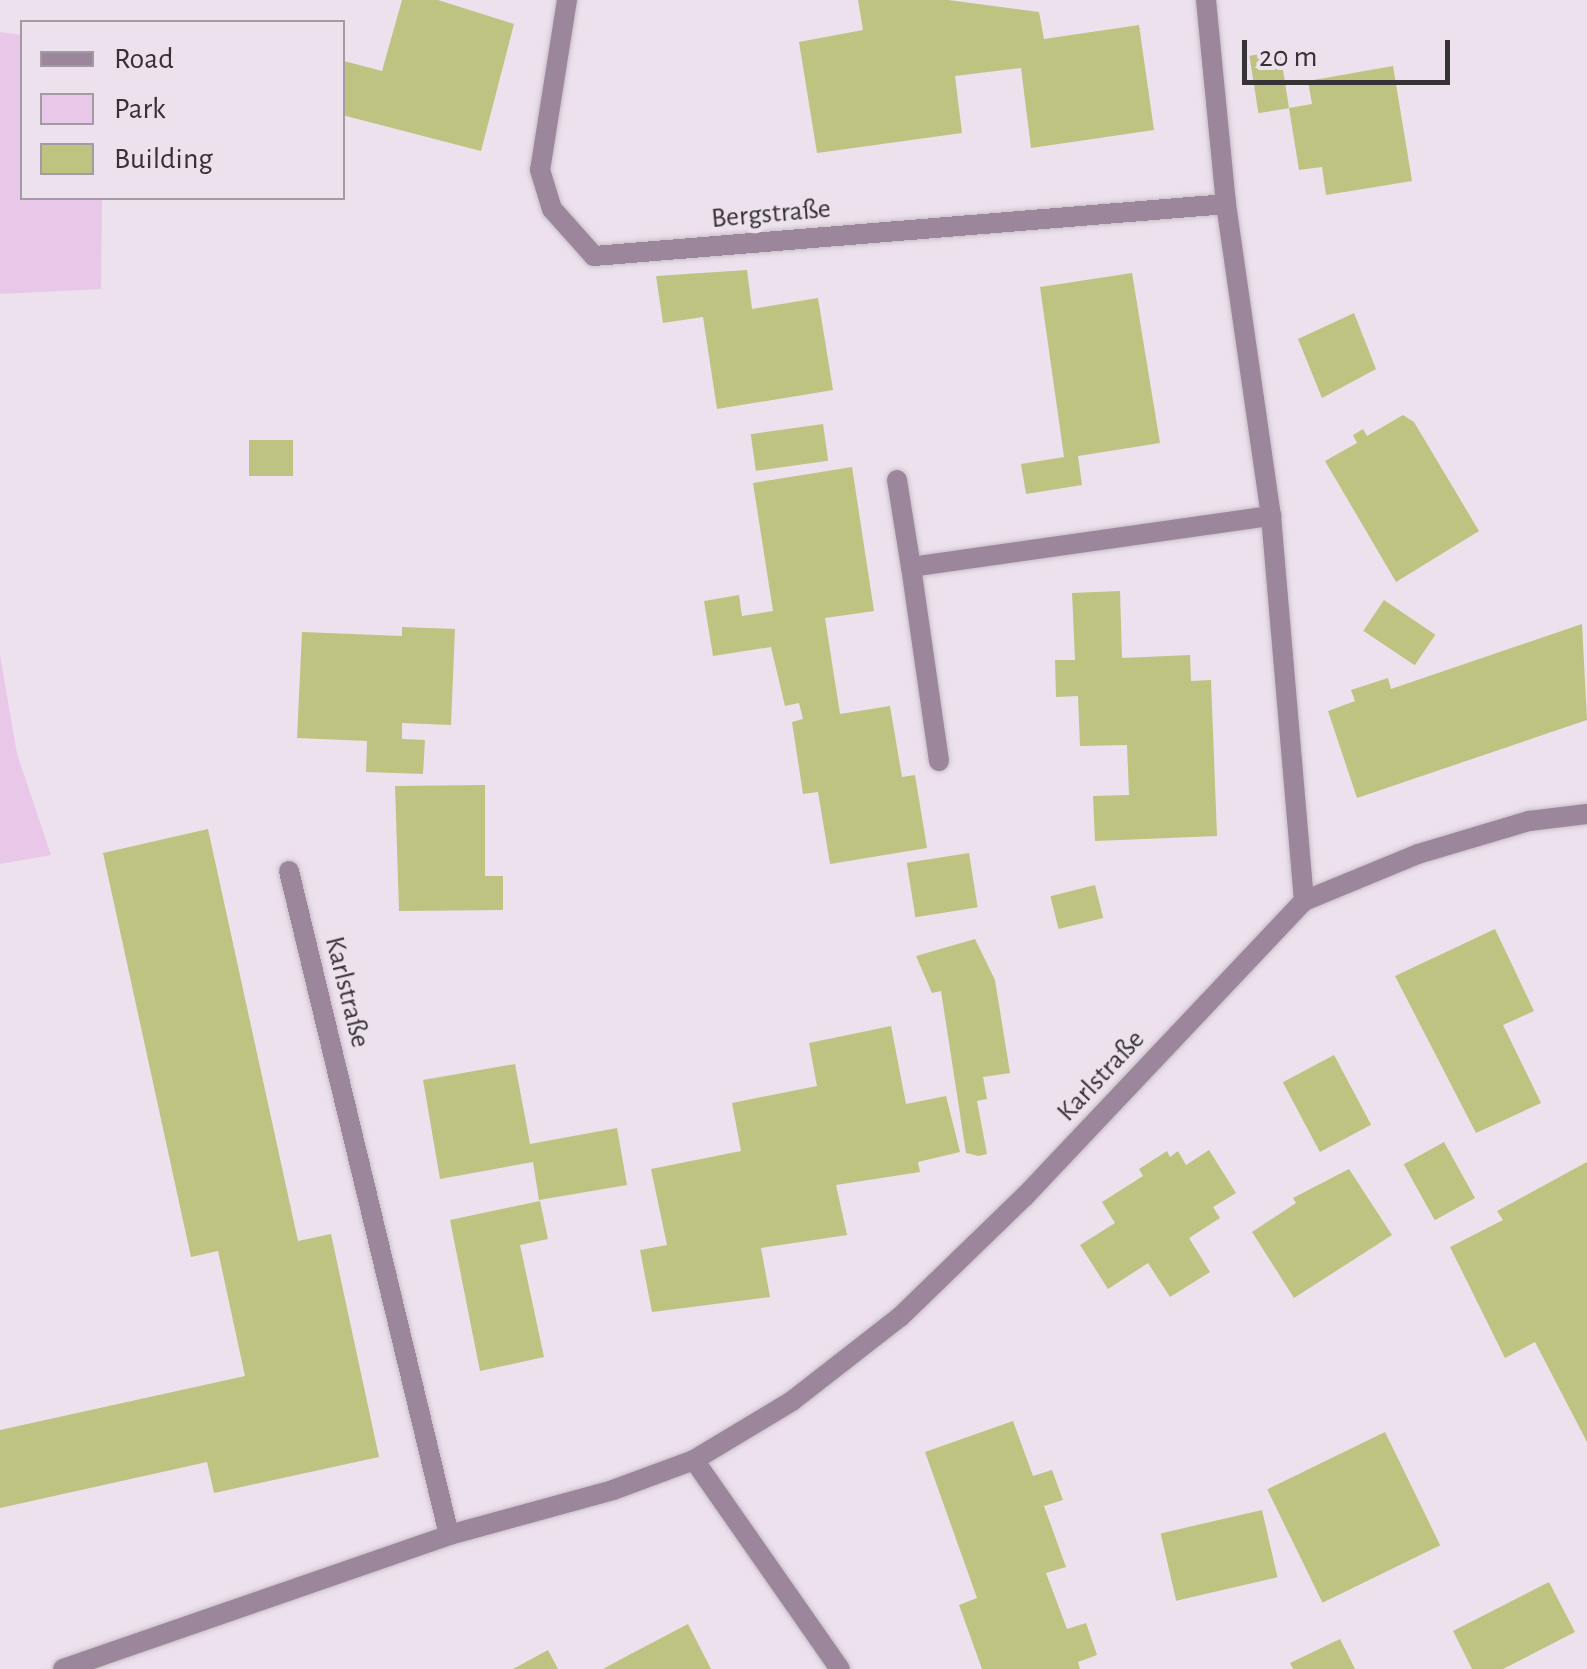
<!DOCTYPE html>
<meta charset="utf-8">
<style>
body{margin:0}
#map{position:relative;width:1587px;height:1669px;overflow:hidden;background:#ece1ec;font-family:"Alegreya Sans",sans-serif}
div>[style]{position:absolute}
.green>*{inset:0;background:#e9c7e8}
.building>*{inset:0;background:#bfc382;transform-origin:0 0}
.roads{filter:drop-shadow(0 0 2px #c8bec8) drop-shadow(0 0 2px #c8bec8)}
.service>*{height:20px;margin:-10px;padding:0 10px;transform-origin:10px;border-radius:10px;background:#9b869b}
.minor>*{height:20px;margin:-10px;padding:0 10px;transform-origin:10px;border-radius:10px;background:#9b869b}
span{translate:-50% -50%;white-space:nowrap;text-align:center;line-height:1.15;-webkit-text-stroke:10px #ece1ec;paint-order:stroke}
.street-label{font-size:28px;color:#363236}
.legend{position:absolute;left:20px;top:20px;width:325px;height:180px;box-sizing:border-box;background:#ece1ec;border:2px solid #a39ba3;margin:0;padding:12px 18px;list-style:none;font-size:30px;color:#363236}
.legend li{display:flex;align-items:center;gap:20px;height:50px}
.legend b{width:50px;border:2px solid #a39ba3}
.scale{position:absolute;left:1242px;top:40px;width:208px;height:45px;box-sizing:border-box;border:5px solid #363236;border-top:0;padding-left:12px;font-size:30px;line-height:35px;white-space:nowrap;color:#363236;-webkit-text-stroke:8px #ece1ec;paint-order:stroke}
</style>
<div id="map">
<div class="green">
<i style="clip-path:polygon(0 32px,22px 35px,22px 198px,102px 198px,101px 289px,0 294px)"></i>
<i style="clip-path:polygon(0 655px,17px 754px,51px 855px,0 864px)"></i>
</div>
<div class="building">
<i style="clip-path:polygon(402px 0,438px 0,514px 24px,481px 151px,342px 115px,344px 61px,382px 71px)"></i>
<i style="clip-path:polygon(858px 0,948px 0,1039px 12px,1044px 39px,1139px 25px,1154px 130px,1031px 148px,1021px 68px,955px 76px,962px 133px,817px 153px,799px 42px,863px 30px)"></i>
<i style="left:1280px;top:51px;width:58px;height:31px;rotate:81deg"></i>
<i style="clip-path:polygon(1393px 66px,1412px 181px,1326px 195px,1322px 167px,1299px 170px,1289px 108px,1312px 104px,1308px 81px)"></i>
<i style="clip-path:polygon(747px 270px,752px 309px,818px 298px,833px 390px,717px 409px,703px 317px,663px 323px,656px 276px)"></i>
<i style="clip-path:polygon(1132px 273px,1160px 443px,1078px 456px,1082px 485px,1026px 494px,1021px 464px,1064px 457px,1040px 287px)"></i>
<i style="clip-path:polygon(1354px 313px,1376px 369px,1322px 398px,1298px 339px)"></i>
<i style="clip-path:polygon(1403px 415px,1414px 422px,1479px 531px,1396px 582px,1325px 461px,1357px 443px,1353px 435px,1363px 429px,1367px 436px)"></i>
<i style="left:823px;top:424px;width:37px;height:73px;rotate:82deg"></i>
<i style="left:249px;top:440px;width:44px;height:36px"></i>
<i style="clip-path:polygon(852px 467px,874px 611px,825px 618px,840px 714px,890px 706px,902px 777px,915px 775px,927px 848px,830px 864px,818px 792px,803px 794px,792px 722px,803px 719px,799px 703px,785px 706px,771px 647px,713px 656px,704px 601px,739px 595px,742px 616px,773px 611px,753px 483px)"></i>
<i style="clip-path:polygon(1120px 591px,1122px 658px,1190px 655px,1191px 681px,1211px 680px,1217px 836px,1095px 841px,1093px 796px,1129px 795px,1127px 745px,1080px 746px,1078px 696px,1056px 697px,1055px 660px,1075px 660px,1072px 593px)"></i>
<i style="left:1384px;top:600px;width:62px;height:37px;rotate:34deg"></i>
<i style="clip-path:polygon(1582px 624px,1587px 720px,1357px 798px,1328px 711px,1355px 701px,1351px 690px,1388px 678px,1391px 689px)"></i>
<i style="clip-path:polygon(402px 627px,455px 629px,451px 725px,402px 723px,402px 739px,425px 740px,423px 774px,366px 772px,367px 741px,297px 738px,302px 632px,402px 636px)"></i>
<i style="clip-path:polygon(485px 785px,485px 876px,503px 876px,503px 910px,399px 911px,395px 786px)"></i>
<i style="clip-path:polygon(208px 829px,298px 1241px,331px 1234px,379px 1457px,214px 1493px,207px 1462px,0 1508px,0 1430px,245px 1376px,218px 1251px,191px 1257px,103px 853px)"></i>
<i style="left:969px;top:853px;width:55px;height:63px;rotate:81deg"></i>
<i style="left:1095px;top:885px;width:34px;height:46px;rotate:76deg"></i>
<i style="clip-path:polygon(1495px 929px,1534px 1011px,1503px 1025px,1541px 1103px,1476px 1133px,1395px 976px)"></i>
<i style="clip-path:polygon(975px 939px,995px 980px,1010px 1073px,983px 1077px,987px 1099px,977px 1101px,987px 1154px,979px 1156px,966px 1153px,941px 991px,932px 993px,916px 956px)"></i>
<i style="clip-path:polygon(891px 1026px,906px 1104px,946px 1096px,960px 1152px,918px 1162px,920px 1172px,836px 1185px,847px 1235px,761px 1248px,770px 1297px,652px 1312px,640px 1250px,667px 1245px,651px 1169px,741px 1151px,732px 1103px,817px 1086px,809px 1043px)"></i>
<i style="left:1334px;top:1055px;width:79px;height:58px;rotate:62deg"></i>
<i style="clip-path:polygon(515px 1064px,530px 1144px,617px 1128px,627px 1185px,539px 1200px,533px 1162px,440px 1179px,423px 1080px)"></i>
<i style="left:1444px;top:1142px;width:64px;height:46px;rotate:61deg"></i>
<i style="clip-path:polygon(1209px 1150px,1236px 1193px,1213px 1207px,1220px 1218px,1189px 1238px,1210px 1272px,1170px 1297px,1148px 1263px,1108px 1289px,1080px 1245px,1115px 1223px,1102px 1202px,1143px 1176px,1139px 1169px,1167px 1151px,1170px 1157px,1178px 1151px,1186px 1165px)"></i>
<i style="clip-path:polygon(1587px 1162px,1587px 1442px,1535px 1342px,1505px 1358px,1450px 1247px,1503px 1220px,1497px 1211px)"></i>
<i style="clip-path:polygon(1349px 1169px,1392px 1235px,1294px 1298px,1252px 1232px,1296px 1203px,1293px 1198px)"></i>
<i style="clip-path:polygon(540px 1201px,548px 1239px,520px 1245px,544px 1357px,480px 1371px,450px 1220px)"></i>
<i style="clip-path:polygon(1013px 1421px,1033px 1476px,1052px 1470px,1063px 1500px,1044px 1506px,1066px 1567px,1046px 1573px,1067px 1629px,1086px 1623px,1097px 1655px,1078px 1662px,1080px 1669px,982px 1669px,959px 1605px,977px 1598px,925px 1452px)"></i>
<i style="left:1385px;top:1432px;width:126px;height:131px;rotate:64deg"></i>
<i style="left:1262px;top:1510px;width:69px;height:104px;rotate:77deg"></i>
<i style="clip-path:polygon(1549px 1582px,1575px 1632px,1503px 1669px,1472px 1669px,1453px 1631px)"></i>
<i style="clip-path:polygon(688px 1624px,711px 1669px,603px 1669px,625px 1657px)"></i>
<i style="clip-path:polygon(1340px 1639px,1355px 1669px,1293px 1669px,1290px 1663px)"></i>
<i style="clip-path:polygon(548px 1650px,558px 1669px,513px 1669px)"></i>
</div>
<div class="roads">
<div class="service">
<i style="left:897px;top:480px;width:88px;rotate:80.9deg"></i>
<i style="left:939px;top:761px;width:196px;rotate:-98.2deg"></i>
<i style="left:911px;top:567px;width:364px;rotate:-8.1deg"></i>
</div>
<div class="minor">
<i style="left:567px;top:0;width:172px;rotate:99deg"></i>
<i style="left:540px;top:170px;width:41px;rotate:72.9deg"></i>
<i style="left:552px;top:209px;width:63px;rotate:48.2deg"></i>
<i style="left:594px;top:256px;width:634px;rotate:-4.7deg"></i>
<i style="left:1206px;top:0;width:205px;rotate:84.4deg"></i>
<i style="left:1226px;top:204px;width:315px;rotate:81.8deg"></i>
<i style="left:1271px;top:516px;width:386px;rotate:85.1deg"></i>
<i style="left:289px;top:871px;width:683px;rotate:76.45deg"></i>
<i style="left:694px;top:1460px;width:255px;rotate:55.1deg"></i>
<i style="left:63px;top:1669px;width:409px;rotate:-19.1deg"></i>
<i style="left:449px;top:1535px;width:170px;rotate:-15.3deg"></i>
<i style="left:613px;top:1490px;width:86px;rotate:-20.3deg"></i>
<i style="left:694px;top:1460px;width:114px;rotate:-31deg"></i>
<i style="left:792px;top:1401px;width:137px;rotate:-37.9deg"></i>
<i style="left:900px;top:1317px;width:174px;rotate:-44.1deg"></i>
<i style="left:1025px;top:1196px;width:406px;rotate:-46.6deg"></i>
<i style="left:1304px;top:901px;width:123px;rotate:-22.4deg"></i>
<i style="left:1418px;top:854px;width:116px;rotate:-16.6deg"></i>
<i style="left:1529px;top:821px;width:58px;rotate:-6.9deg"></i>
</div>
</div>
<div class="street-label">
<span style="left:771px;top:214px;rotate:-5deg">Bergstraße</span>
<span style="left:347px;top:992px;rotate:76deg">Karlstraße</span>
<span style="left:1101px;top:1076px;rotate:-47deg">Karlstraße</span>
</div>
<ul class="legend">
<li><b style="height:12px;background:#9b869b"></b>Road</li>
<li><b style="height:28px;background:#e9c7e8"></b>Park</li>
<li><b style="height:28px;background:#bfc382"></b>Building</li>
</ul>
<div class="scale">20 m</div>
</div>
